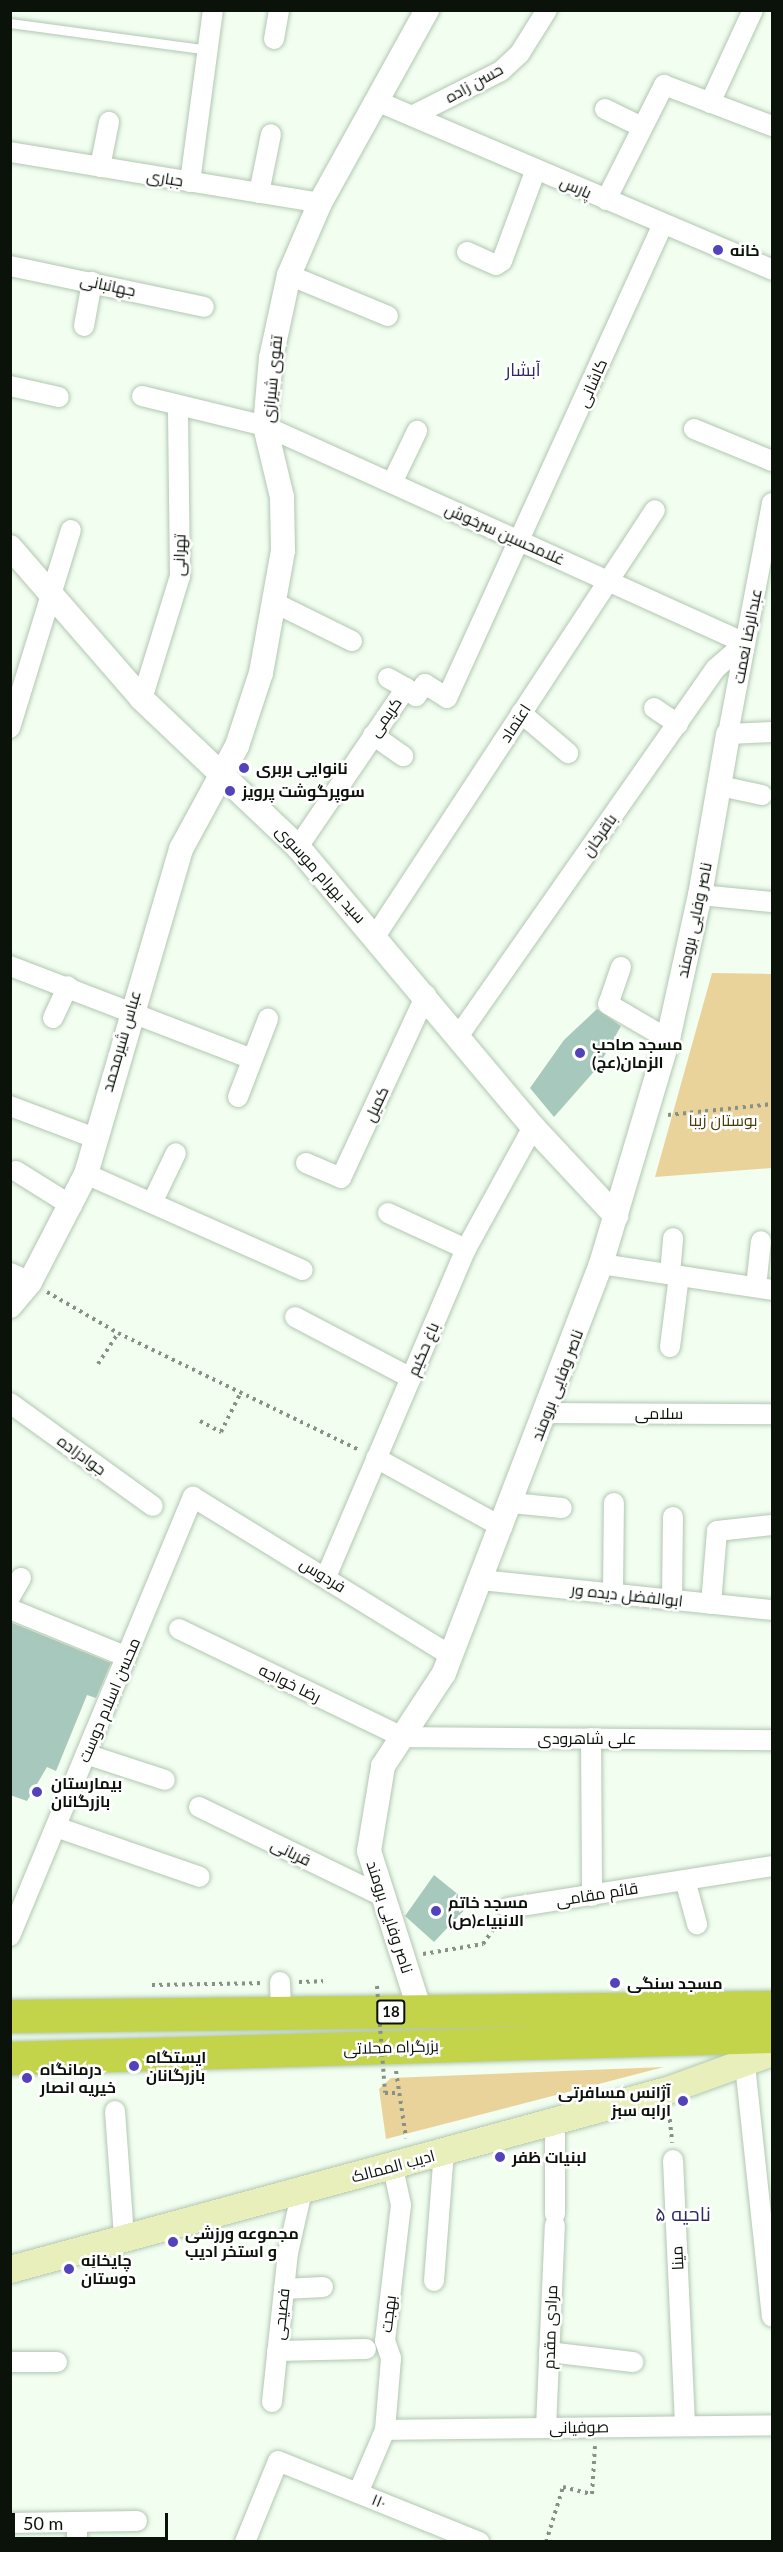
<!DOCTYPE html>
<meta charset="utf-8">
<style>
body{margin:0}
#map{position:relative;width:783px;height:2552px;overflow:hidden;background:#f1fef0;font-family:Lato,Cairo,sans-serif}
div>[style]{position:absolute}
.green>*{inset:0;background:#e9d39b}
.building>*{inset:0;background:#a7c8bc}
.path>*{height:4px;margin-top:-2px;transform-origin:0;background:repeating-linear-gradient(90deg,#879186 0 3px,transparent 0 7.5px)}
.roads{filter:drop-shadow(0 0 2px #b2c7b1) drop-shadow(0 0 2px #b2c7b1)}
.service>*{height:9px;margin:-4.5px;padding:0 4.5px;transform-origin:4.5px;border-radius:4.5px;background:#fff}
.minor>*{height:20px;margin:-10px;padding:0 10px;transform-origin:10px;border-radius:10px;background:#fff}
.tertiary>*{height:24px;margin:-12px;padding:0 12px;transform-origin:12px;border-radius:12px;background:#fff}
.secondary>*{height:27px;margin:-13.5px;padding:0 13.5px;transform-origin:13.5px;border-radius:13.5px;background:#e9efbb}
.trunk>*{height:33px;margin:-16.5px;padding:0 16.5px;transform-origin:16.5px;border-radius:16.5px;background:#c4d44a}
.path-bridge>*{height:4px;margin-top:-2px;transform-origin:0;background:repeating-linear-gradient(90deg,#879186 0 3px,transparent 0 7.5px)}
.dots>*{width:16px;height:16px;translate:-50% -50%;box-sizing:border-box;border:3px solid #fff;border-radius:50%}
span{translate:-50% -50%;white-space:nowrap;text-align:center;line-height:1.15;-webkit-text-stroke:5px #fff;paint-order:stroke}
.shield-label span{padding:2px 4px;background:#fff;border:2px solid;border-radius:4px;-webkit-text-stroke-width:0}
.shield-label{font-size:15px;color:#0b120a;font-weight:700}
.street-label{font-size:16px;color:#0b120a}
.poi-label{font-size:16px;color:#0b120a;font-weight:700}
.left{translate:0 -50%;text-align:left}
.right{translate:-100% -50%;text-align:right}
.park-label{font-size:16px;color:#4a3a09}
.neighbourhood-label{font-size:18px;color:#2e2963}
.quarter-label{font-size:20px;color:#2e2963}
.frame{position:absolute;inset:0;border:12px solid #0b120a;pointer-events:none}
.scale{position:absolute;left:12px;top:2513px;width:156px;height:27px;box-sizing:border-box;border:3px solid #0b120a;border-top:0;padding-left:8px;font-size:18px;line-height:21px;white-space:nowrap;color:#0b120a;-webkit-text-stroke:4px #fff;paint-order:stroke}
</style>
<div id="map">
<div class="green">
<i style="clip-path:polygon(712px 973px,772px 974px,772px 1168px,655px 1177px)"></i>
<i style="clip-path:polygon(664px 2067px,386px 2139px,379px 2089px,391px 2078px)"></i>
</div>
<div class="building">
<i style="clip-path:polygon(597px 1009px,621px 1026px,598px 1067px,554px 1117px,530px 1088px,564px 1040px)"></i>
<i style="clip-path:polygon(10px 1622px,111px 1663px,96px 1698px,87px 1695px,56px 1771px,47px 1767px,27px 1801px,10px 1795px)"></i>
<i style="clip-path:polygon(434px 1875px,470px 1904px,434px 1942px,405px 1916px)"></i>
</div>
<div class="path">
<i style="left:668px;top:1115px;width:105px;rotate:-6deg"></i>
<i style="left:47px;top:1292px;width:82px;rotate:30deg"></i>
<i style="left:118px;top:1333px;width:268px;rotate:25.9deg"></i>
<i style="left:98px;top:1364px;width:37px;rotate:-57deg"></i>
<i style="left:200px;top:1421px;width:24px;rotate:28deg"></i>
<i style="left:221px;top:1432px;width:42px;rotate:-63.4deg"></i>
<i style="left:423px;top:1954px;width:61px;rotate:-9.5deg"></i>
<i style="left:483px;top:1944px;width:24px;rotate:-55deg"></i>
<i style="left:299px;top:1982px;width:24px;rotate:-2deg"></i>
<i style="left:152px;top:1985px;width:110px;rotate:-1deg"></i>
<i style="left:396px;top:2071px;width:68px;rotate:81.5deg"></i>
<i style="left:385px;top:2093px;width:12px"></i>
<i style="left:669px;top:2112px;width:31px;rotate:84deg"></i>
<i style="left:546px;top:2542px;width:58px;rotate:-72.8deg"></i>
<i style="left:563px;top:2487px;width:30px;rotate:14deg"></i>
<i style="left:592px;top:2494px;width:48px;rotate:-86.4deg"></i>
</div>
<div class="roads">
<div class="service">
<i style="left:10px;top:23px;width:201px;rotate:7.7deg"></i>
</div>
<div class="minor">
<i style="left:274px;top:39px;width:29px;rotate:-80deg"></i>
<i style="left:379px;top:102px;width:427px;rotate:23.1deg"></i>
<i style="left:710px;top:103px;width:102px;rotate:-65.2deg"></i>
<i style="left:605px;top:109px;width:41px;rotate:25.9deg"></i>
<i style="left:412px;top:116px;width:100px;rotate:-26.8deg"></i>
<i style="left:501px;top:71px;width:26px;rotate:-43deg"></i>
<i style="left:520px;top:53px;width:51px;rotate:-57.9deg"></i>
<i style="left:10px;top:152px;width:314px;rotate:9.3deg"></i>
<i style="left:100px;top:167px;width:46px;rotate:-78.7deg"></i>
<i style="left:190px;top:182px;width:174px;rotate:-82.4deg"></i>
<i style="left:259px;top:193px;width:60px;rotate:-78.5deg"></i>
<i style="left:606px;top:200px;width:129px;rotate:-63.2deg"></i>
<i style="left:664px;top:85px;width:116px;rotate:20.8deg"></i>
<i style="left:467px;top:252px;width:32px;rotate:24deg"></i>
<i style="left:496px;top:265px;width:7px;rotate:-34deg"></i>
<i style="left:502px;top:261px;width:98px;rotate:-69.7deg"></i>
<i style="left:10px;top:266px;width:198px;rotate:11.9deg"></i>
<i style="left:289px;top:275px;width:107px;rotate:22.5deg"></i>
<i style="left:84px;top:326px;width:45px;rotate:-79.7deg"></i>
<i style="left:10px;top:386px;width:50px;rotate:12.7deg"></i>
<i style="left:142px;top:396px;width:127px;rotate:13.7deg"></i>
<i style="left:265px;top:426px;width:527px;rotate:24.33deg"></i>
<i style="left:745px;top:643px;width:38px;rotate:139deg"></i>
<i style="left:716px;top:668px;width:447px;rotate:125deg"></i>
<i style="left:694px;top:429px;width:84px;rotate:22.3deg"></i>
<i style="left:392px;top:483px;width:58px;rotate:-64.3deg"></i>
<i style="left:772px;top:503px;width:235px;rotate:100.8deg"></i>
<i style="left:728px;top:734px;width:44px;rotate:-2.6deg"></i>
<i style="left:273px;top:602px;width:88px;rotate:26.3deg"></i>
<i style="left:388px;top:678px;width:21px;rotate:29deg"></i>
<i style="left:142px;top:699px;width:129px;rotate:-72.8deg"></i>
<i style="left:180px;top:576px;width:170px;rotate:-90.7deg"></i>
<i style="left:654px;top:708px;width:29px;rotate:34deg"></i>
<i style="left:521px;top:713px;width:62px;rotate:40.4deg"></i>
<i style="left:10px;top:728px;width:207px;rotate:-72.9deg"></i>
<i style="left:373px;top:735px;width:37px;rotate:35deg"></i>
<i style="left:720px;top:786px;width:43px;rotate:12.1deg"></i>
<i style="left:298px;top:847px;width:192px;rotate:-55.8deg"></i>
<i style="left:406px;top:688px;width:13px;rotate:39deg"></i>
<i style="left:416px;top:696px;width:15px;rotate:-53deg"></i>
<i style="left:425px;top:684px;width:26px;rotate:32deg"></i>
<i style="left:447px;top:698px;width:521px;rotate:-65.5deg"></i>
<i style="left:700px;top:895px;width:72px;rotate:5.6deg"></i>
<i style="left:376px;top:935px;width:508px;rotate:-56.72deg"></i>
<i style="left:10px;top:966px;width:259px;rotate:21deg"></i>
<i style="left:621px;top:967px;width:39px;rotate:109deg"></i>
<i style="left:608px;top:1004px;width:69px;rotate:30.3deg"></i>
<i style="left:53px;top:1018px;width:35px;rotate:-65deg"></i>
<i style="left:238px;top:1097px;width:84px;rotate:-69deg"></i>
<i style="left:10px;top:1106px;width:91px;rotate:20.6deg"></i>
<i style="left:306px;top:1163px;width:38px;rotate:23deg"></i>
<i style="left:341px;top:1178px;width:202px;rotate:-65.1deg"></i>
<i style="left:16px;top:1171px;width:66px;rotate:32deg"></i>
<i style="left:86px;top:1174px;width:237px;rotate:23.9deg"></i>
<i style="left:152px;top:1203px;width:55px;rotate:-64.4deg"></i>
<i style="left:388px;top:1213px;width:86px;rotate:24.8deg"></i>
<i style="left:601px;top:1264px;width:173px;rotate:8.6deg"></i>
<i style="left:10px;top:1273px;width:22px;rotate:24deg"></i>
<i style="left:670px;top:1274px;width:36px;rotate:-85deg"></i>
<i style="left:756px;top:1287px;width:46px;rotate:-83.8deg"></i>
<i style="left:295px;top:1317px;width:131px;rotate:27.7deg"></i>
<i style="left:670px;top:1347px;width:72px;rotate:-82.8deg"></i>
<i style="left:10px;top:1403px;width:176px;rotate:35.8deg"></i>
<i style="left:546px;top:1413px;width:226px;rotate:0.3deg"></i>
<i style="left:376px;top:1458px;width:144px;rotate:28.7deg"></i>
<i style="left:512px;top:1503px;width:50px;rotate:5.7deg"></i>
<i style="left:326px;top:1577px;width:357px;rotate:-66.9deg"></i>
<i style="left:466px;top:1249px;width:139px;rotate:-61.2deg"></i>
<i style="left:481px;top:1580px;width:293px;rotate:5.9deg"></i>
<i style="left:613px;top:1593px;width:90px;rotate:-89.4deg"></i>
<i style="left:10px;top:1597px;width:22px;rotate:-60deg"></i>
<i style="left:672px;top:1599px;width:82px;rotate:-89.3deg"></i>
<i style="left:711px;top:1604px;width:73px;rotate:-85.3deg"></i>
<i style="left:717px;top:1531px;width:55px;rotate:-6.2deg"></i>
<i style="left:10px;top:1609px;width:126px;rotate:22.3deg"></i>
<i style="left:179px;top:1629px;width:248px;rotate:25.8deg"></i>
<i style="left:402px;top:1737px;width:370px;rotate:0.5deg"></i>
<i style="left:591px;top:1738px;width:158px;rotate:89.6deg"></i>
<i style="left:86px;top:1754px;width:83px;rotate:18.2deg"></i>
<i style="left:199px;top:1807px;width:206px;rotate:25.9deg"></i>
<i style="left:56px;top:1827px;width:152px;rotate:19.1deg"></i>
<i style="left:685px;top:1880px;width:46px;rotate:74.7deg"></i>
<i style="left:508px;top:1908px;width:267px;rotate:-9deg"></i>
<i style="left:10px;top:1936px;width:476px;rotate:-67.4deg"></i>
<i style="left:193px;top:1497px;width:303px;rotate:31.6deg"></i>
<i style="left:280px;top:1982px;width:32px;rotate:88deg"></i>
<i style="left:745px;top:2065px;width:253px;rotate:83.9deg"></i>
<i style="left:115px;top:2111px;width:127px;rotate:85.9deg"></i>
<i style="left:673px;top:2160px;width:266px;rotate:87.4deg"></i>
<i style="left:555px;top:2214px;width:95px;rotate:-90deg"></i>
<i style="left:434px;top:2281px;width:129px;rotate:-85.6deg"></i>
<i style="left:284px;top:2289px;width:39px;rotate:-3deg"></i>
<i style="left:277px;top:2351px;width:89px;rotate:-1.3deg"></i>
<i style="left:549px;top:2352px;width:85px;rotate:6.8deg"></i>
<i style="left:10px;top:2362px;width:47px"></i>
<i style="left:272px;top:2402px;width:150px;rotate:-83.9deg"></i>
<i style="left:288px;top:2253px;width:64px;rotate:-77.3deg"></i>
<i style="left:546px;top:2428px;width:203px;rotate:-87.5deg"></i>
<i style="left:385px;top:2430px;width:387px;rotate:-0.7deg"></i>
<i style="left:358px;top:2493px;width:69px;rotate:-66.8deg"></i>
<i style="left:385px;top:2430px;width:72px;rotate:-85.2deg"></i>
<i style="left:391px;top:2358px;width:18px;rotate:-109deg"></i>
<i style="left:385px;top:2341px;width:137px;rotate:-83.3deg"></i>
<i style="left:401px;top:2205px;width:40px;rotate:-102deg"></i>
<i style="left:77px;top:2522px;width:20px;rotate:90deg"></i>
<i style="left:10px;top:2523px;width:127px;rotate:-0.9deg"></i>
<i style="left:245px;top:2542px;width:87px;rotate:-67.8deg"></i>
<i style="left:278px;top:2461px;width:217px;rotate:21.9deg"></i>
</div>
<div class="tertiary">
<i style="left:10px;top:547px;width:201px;rotate:49deg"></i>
<i style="left:142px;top:699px;width:215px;rotate:43.5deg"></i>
<i style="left:298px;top:847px;width:366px;rotate:50deg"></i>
<i style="left:533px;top:1127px;width:122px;rotate:47deg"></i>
<i style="left:10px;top:1306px;width:31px;rotate:-50deg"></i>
<i style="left:30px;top:1282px;width:122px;rotate:-62.6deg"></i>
<i style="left:86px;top:1174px;width:339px;rotate:-73.7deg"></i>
<i style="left:181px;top:849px;width:117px;rotate:-61.5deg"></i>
<i style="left:237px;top:746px;width:77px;rotate:-71.8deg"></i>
<i style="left:261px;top:673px;width:124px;rotate:-79.8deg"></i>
<i style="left:283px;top:551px;width:54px;rotate:-91.1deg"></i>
<i style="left:282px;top:497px;width:73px;rotate:-103.5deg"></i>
<i style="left:265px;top:426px;width:68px;rotate:-85deg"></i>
<i style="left:271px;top:358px;width:85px;rotate:-77.8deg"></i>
<i style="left:289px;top:275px;width:78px;rotate:-66.7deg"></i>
<i style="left:320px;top:203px;width:221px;rotate:-61deg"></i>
<i style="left:420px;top:2011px;width:168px;rotate:-107.7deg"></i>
<i style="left:369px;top:1851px;width:86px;rotate:-80.6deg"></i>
<i style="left:383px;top:1766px;width:111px;rotate:-56.7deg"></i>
<i style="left:444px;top:1673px;width:438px;rotate:-69deg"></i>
<i style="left:601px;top:1264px;width:235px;rotate:-73.4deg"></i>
<i style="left:668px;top:1039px;width:148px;rotate:-77.5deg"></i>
<i style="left:700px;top:895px;width:163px;rotate:-80.1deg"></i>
</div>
<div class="secondary">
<i style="left:10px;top:2269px;width:681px;rotate:-15.24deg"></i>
<i style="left:667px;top:2090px;width:112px;rotate:-19.9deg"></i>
</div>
<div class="trunk">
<i style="left:10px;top:2016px;width:762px;rotate:-0.68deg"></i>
<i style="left:10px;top:2058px;width:762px;rotate:-1.65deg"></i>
</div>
</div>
<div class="path-bridge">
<i style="left:377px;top:1986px;width:107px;rotate:85.7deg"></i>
</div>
<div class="dots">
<i style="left:718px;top:250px;background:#5343bb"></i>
<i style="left:244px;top:768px;background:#5343bb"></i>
<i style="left:230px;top:791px;background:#5343bb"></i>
<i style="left:580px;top:1053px;background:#5343bb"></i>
<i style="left:37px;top:1792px;background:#5343bb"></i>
<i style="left:436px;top:1911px;background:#5343bb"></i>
<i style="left:615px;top:1983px;background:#5343bb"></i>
<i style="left:134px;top:2066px;background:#5343bb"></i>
<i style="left:27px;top:2078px;background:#5343bb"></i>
<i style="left:683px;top:2101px;background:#5343bb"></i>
<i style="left:500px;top:2157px;background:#5343bb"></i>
<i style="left:173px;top:2242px;background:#5343bb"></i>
<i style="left:69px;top:2269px;background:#5343bb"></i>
</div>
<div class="shield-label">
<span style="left:391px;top:2012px">18</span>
</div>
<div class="street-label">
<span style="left:474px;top:83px;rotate:-29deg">حسن زاده</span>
<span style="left:165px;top:178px;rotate:9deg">جباری</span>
<span style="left:576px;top:187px;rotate:24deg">پارس</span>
<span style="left:108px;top:285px;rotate:12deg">جهانبانی</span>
<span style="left:272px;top:379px;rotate:-84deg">تقوی شیرازی</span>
<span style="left:592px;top:383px;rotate:-66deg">کاشانی</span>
<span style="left:505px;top:534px;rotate:24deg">غلامحسین سرخوش</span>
<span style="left:179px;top:555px;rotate:-88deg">تهرانی</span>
<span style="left:747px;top:636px;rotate:-79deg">عبدالرضا نعمت</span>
<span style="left:385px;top:717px;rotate:-55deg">کریمی</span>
<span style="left:515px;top:723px;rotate:-57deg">اعتماد</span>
<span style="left:599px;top:835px;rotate:-55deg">باقرخان</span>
<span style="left:321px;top:874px;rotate:48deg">سید بهرام موسوی</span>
<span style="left:694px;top:920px;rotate:-78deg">ناصر وفایی برومند</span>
<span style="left:121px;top:1041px;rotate:-74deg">عباس شیرمحمد</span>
<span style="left:376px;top:1104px;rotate:-65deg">کمیل</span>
<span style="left:423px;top:1349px;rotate:-67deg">باغ حکیم</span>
<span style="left:557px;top:1385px;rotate:-69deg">ناصر وفایی برومند</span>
<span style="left:659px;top:1413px">سلامی</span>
<span style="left:82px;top:1455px;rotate:36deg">جوادزاده</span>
<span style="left:323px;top:1575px;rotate:32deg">فردوس</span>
<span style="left:627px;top:1595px;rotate:6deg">ابوالفضل دیده ور</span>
<span style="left:290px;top:1683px;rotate:26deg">رضا خواجه</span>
<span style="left:109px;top:1700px;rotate:-67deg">محسن اسلام دوست</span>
<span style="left:587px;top:1738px">علی شاهرودی</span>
<span style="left:291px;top:1852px;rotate:26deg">قربانی</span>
<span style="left:597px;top:1894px;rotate:-9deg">قائم مقامی</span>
<span style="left:390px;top:1917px;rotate:72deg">ناصر وفایی برومند</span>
<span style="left:391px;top:2047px;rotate:-2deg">بزرگراه محلاتی</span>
<span style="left:393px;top:2166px;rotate:-15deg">ادیب الممالک</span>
<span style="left:677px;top:2258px;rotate:-93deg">مینا</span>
<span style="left:281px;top:2314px;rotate:-84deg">فصیحی</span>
<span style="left:388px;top:2314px;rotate:-83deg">بهجت</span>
<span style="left:550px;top:2327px;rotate:-88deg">مرادی مقدم</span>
<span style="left:579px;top:2427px;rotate:-1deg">صوفیانی</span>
<span style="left:379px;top:2501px;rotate:22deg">۱۱۰</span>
</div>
<div class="poi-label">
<span class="left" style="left:730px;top:250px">خانه</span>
<span class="left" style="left:256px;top:768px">نانوایی بربری</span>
<span class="left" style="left:242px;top:791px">سوپرگوشت پرویز</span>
<span class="left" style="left:592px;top:1053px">مسجد صاحب<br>الزمان(عج)</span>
<span class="left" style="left:51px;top:1792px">بیمارستان<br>بازرگانان</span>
<span class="left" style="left:448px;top:1911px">مسجد خاتم<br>الانبیاء(ص)</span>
<span class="left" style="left:627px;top:1983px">مسجد سنگی</span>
<span class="left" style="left:146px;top:2066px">ایستگاه<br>بازرگانان</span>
<span class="left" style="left:40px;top:2078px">درمانگاه<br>خیریه انصار</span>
<span class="right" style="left:671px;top:2101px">آژانس مسافرتی<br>ارابه سبز</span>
<span class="left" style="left:512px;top:2157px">لبنیات ظفر</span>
<span class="left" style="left:185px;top:2242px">مجموعه ورزشی<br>و استخر ادیب</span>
<span class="left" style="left:81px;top:2269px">چایخانِه<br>دوستان</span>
</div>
<div class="park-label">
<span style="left:723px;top:1120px">بوستان زیبا</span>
</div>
<div class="neighbourhood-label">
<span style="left:523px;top:369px">آبشار</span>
</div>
<div class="quarter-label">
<span style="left:683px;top:2213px">ناحیه ۵</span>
</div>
<div class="frame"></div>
<div class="scale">50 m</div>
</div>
